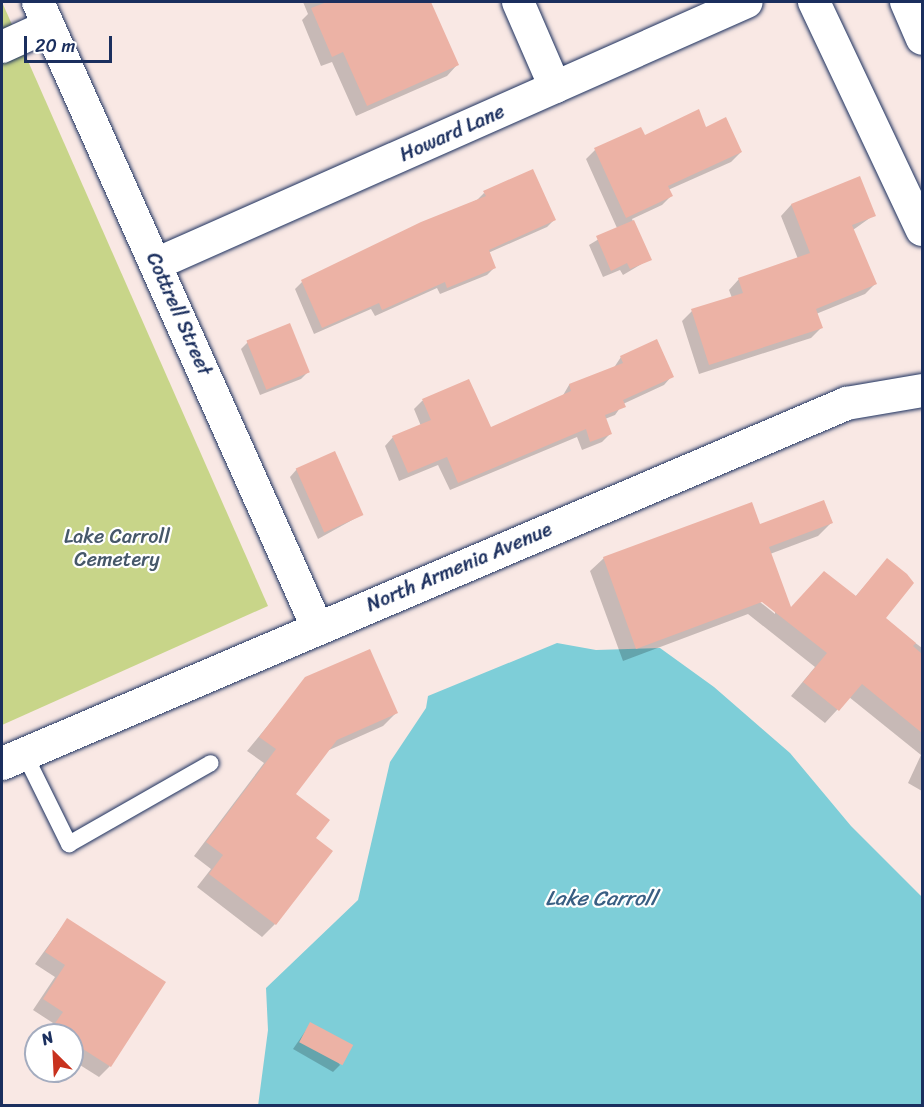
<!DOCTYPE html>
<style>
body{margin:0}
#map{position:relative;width:924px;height:1107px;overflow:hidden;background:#f9e8e4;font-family:Sriracha,sans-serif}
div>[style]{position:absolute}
.green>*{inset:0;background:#c8d589}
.water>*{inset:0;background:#7eced8}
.shadow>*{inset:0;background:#0003}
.building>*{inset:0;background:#ecb2a5;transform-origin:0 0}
.roads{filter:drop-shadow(0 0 2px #1b2f5e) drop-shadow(0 0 2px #1b2f5e)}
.lane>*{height:16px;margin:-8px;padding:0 8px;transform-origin:8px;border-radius:8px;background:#fff}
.street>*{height:32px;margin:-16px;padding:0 16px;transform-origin:16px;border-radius:16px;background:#fff}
.secondary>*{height:33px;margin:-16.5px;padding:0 16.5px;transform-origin:16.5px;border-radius:16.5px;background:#fff}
span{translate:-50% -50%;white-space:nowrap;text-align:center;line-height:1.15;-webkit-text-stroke:4.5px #fff;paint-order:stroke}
.street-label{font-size:20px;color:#1b2f5e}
.park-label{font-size:20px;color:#465869}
.water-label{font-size:21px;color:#395f83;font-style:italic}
.frame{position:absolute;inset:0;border:3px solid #1b2f5e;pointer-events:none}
.north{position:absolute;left:24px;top:1023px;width:60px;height:60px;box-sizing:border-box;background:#fff;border:2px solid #a4acbf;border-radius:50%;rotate:336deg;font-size:16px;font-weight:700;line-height:24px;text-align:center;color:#1b2f5e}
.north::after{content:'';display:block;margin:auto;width:21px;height:27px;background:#c8321e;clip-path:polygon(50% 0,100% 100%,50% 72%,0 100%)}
.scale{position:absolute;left:24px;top:36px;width:88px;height:27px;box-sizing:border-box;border:3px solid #1b2f5e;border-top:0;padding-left:8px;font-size:18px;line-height:21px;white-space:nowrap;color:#1b2f5e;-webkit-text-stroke:4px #fff;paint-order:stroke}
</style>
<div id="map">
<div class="green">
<i style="clip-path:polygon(2px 2px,268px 606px,2px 725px)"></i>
</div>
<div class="water">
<i style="clip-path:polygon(557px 643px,596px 650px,660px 648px,714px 687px,790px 753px,851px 826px,922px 897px,922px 1105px,258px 1106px,268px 1030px,266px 988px,358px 900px,390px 762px,426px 708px,428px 696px)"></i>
</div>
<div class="shadow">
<i style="clip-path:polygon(303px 2px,430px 2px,457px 65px,447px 76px,356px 116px,332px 62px,321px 66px,302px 20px,308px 14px)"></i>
<i style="clip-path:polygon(706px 129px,741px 152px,731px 162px,668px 190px,671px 196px,662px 205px,632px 219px,650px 259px,623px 275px,620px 270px,603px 277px,589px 245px,617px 228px,586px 159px,595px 150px,644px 137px)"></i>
<i style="clip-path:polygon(859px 178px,874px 215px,853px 230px,875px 284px,865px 294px,816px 314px,821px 328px,811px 338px,699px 374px,682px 321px,692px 311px,732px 298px,729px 290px,739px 279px,798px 259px,781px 216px,791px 205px)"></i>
<i style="clip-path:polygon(484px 193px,554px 220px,547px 227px,488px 253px,494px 268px,487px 275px,440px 294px,437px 288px,375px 316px,371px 309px,314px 334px,295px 289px,302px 282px,477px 200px)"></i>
<i style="clip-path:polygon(248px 342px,308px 372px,301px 379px,260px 395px,241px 349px)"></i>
<i style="clip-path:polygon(621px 357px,672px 376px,664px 385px,623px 404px,615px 415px,605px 419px,610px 434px,602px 442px,582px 450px,577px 437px,450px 490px,438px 465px,399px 481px,385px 446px,393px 437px,421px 426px,414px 409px,422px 401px,469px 381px,490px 429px,562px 397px,569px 385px,613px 369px)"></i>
<i style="clip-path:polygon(297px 469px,363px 514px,318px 539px,290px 477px)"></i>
<i style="clip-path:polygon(evenodd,831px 523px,818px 536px,770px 554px,790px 609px,855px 597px,887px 560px,884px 619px,922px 648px,922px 691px,917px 698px,922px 700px,922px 791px,908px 783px,921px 755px,849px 697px,825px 723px,791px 696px,815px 667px,748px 614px,623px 661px,590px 571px,604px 558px,759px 526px,831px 523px,757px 596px,775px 610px,775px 614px,755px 598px,757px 596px)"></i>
<i style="clip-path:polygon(306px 679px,396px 713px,383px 726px,327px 751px,294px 794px,313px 838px,275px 924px,262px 937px,197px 887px,211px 869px,194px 856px,264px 763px,247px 751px)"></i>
<i style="clip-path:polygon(67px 920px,110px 1066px,99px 1077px,72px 1060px,72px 1035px,45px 1035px,53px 1023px,33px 1010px,55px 977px,35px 964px)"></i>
<i style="clip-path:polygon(311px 1023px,340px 1065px,333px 1072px,293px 1049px)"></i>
</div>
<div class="building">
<i style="clip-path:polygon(327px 2px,431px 2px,459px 65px,367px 106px,343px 52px,332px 57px,311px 8px)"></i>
<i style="clip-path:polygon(699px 109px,706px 127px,726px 117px,742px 152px,668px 186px,673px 196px,626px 218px,594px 148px,641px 127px,645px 135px)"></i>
<i style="clip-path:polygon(533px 169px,556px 220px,489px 250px,496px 268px,447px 288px,445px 282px,382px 310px,379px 303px,322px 328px,301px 280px,421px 222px,486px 196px,483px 191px)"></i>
<i style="clip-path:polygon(860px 176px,876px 216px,852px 225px,877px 284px,816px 309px,823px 328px,709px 365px,691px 309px,743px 293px,738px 278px,810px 253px,791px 204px)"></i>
<i style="clip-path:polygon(634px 220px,652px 260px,630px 269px,627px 263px,611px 271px,596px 236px)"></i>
<i style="left:290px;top:323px;width:53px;height:47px;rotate:68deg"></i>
<i style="clip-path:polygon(657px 339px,674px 377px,623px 400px,626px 407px,605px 415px,612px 434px,590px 442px,586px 429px,458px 483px,447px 457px,408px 473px,392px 436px,431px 420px,422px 399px,469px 379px,491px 427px,571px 391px,569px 384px,623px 363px,620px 356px)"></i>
<i style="left:335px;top:451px;width:70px;height:43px;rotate:66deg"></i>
<i style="clip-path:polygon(824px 500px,833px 523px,769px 547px,791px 607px,824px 571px,856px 596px,887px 558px,907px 574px,914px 583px,886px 618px,916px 643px,913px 646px,922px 654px,922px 733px,862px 684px,839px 711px,803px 682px,827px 653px,762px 602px,636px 649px,603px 557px,752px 502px,760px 524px)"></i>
<i style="clip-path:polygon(370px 649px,398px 713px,337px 740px,296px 794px,330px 820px,316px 838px,333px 851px,276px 925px,209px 874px,223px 855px,206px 842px,276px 749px,259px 737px,305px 677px)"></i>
<i style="clip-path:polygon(67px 918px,166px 982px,111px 1067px,72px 1042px,72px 1035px,61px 1035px,51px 1029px,63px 1012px,43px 999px,65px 965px,45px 952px)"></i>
<i style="left:310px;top:1022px;width:49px;height:23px;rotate:28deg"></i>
</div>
<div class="roads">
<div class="lane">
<i style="left:24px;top:753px;width:102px;rotate:63.7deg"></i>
<i style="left:69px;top:844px;width:163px;rotate:-29.7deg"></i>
</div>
<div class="street">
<i style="left:38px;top:2px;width:684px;rotate:65.94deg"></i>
<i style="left:518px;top:2px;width:93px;rotate:66.5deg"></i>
<i style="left:814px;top:2px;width:252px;rotate:64.7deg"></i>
<i style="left:906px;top:2px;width:40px;rotate:66.6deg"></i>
<i style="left:2px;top:47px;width:51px;rotate:-24.5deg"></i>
<i style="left:156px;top:264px;width:646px;rotate:-23.91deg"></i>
</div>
<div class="secondary">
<i style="left:2px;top:763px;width:918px;rotate:-23.1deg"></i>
<i style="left:846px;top:403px;width:77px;rotate:-9.7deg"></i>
</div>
</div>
<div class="street-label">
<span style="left:452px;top:133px;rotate:-24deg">Howard Lane</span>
<span style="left:179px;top:314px;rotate:66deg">Cottrell Street</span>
<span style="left:459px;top:567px;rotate:-23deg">North Armenia Avenue</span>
</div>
<div class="park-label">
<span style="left:117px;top:548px">Lake Carroll<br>Cemetery</span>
</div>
<div class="water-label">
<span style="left:601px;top:898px">Lake Carroll</span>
</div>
<div class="frame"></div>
<div class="north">N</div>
<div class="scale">20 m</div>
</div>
